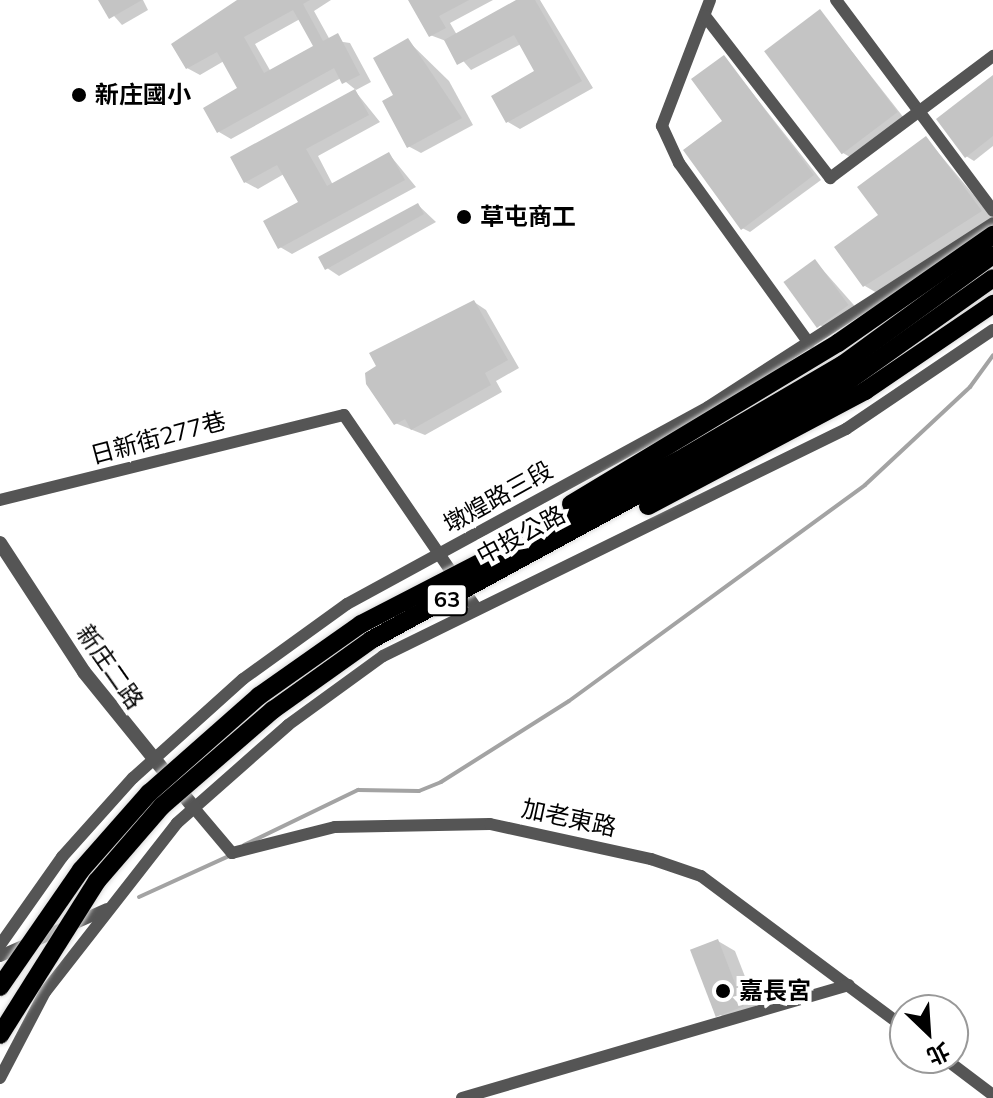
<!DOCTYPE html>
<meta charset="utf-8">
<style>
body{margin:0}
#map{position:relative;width:993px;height:1098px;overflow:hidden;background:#fff;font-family:Mulish,"Noto Sans TC",sans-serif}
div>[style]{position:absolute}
.shadow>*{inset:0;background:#0003}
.stream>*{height:4px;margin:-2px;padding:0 2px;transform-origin:2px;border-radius:2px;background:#a3a3a3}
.building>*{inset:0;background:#c4c4c4;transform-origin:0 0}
.minor>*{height:12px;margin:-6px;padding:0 6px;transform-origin:6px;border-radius:6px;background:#555}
.tertiary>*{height:14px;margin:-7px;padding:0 7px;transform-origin:7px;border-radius:7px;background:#555}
.bridges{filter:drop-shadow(0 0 2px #dbdbdb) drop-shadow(0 0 2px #dbdbdb)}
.primary-bridge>*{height:18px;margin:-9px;padding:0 9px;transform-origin:9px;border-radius:9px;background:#000}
.dots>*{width:22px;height:22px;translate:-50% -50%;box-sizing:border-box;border:4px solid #fff;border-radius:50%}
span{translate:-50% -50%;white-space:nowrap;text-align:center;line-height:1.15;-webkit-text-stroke:8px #fff;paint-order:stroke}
.shield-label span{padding:2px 6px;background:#fff;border:2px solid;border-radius:6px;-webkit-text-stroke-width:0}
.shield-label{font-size:22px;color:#000;font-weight:700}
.poi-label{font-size:24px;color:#000;font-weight:700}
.left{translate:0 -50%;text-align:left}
.street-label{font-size:24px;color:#000}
.north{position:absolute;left:889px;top:994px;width:80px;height:80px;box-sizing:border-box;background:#fff;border:2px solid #999;border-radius:50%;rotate:155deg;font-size:22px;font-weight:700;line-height:32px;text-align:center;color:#000}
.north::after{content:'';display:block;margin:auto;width:28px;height:36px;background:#000;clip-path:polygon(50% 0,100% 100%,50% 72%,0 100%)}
</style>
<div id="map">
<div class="shadow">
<i style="clip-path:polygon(100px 0,143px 0,148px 10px,122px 25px)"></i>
<i style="clip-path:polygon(evenodd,243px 0,331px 0,314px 11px,330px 40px,350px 43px,371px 82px,356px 90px,341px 78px,231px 139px,219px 132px,240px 89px,224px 61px,200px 75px,187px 68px,243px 0,300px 19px,316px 47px,271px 72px,255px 44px,300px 19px)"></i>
<i style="clip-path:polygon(409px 0,493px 0,450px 23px,457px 35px,520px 0,540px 0,593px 88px,520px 129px,508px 122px,537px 72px,521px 44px,471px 70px,446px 41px,430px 35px)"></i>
<i style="clip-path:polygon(820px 11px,904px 118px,850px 157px,843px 153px)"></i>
<i style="clip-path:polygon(408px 41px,449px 81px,473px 125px,421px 153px,408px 146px,396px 96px)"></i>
<i style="clip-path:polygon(724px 57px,821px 180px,750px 232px,742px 228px,725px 121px)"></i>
<i style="clip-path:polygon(993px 78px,993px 146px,974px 161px,966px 156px)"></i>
<i style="clip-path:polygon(355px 91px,380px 122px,318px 156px,333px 185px,389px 154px,416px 187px,292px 254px,280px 247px,300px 203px,284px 174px,258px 189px,245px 182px)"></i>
<i style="clip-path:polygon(926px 138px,993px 218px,877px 293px,865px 286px,881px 216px)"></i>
<i style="clip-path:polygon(418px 205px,436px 222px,339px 276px,327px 268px)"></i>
<i style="clip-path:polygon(815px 261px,860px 312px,831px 331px,818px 324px)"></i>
<i style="clip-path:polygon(474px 302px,486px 310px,519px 368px,496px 381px,502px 392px,425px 435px,395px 423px,368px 383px)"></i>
<i style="clip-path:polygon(718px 941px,735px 951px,760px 1015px,734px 1023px,717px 1013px)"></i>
</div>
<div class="stream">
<i style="left:244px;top:845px;width:127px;rotate:-25.8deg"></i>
<i style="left:358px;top:790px;width:61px;rotate:0.9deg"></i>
<i style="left:419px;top:791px;width:24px;rotate:-22deg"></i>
<i style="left:441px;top:782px;width:151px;rotate:-32.3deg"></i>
<i style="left:569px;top:701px;width:366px;rotate:-36.1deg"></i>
<i style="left:865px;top:485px;width:144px;rotate:-43deg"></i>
<i style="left:970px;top:387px;width:39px;rotate:-54deg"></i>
<i style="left:139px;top:897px;width:101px;rotate:-24.5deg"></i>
</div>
<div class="building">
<i style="clip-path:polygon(98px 0,142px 0,109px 19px)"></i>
<i style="clip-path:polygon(evenodd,237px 0,310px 0,303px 4px,323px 41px,338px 33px,360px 75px,342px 84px,334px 68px,217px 133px,203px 108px,237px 88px,217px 52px,186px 69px,171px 44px,237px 0,293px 10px,313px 46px,264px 73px,244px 37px,293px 10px)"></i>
<i style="clip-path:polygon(408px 0,469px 0,439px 16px,446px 28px,429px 37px)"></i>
<i style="clip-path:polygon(516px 0,535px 0,582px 81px,506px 123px,491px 96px,534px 71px,514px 35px,457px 65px,444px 40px)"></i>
<i style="left:820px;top:9px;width:129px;height:70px;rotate:53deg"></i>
<i style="clip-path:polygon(408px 38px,462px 118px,407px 148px,382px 101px,393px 95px,373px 58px)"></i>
<i style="clip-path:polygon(724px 55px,814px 175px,741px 230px,683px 150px,722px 121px,691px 79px)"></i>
<i style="clip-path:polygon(993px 75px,993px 136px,965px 158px,936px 119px)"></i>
<i style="clip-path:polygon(355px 89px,369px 115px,306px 149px,327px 186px,389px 152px,405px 180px,278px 249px,263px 221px,298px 202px,277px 165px,244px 183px,230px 157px)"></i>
<i style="clip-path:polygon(926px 136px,982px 211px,863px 287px,834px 247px,878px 215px,857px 187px)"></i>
<i style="clip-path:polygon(418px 203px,424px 214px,325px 270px,318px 257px)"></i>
<i style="left:815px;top:259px;width:57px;height:39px;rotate:54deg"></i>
<i style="clip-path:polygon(474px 300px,508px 360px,485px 373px,491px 385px,411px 430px,405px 419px,394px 425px,366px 384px,365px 373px,376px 366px,369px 353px)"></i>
<i style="left:718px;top:939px;width:72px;height:30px;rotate:69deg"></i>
</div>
<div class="minor">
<i style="left:710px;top:0;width:135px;rotate:110.9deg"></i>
<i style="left:662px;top:126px;width:41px;rotate:65.3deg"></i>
<i style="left:679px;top:163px;width:222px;rotate:54.2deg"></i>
<i style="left:836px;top:0;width:263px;rotate:53.3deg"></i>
<i style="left:705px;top:16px;width:205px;rotate:52.3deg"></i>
<i style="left:830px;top:178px;width:204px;rotate:-36.8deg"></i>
<i style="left:0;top:500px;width:354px;rotate:-13.9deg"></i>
<i style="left:344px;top:415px;width:234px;rotate:55.6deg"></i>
<i style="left:194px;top:808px;width:59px;rotate:49.8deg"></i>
<i style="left:232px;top:853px;width:106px;rotate:-14.2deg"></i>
<i style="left:335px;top:827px;width:155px;rotate:-1.1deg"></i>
<i style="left:490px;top:824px;width:165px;rotate:12.3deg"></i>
<i style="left:651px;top:859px;width:53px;rotate:18.8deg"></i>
<i style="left:701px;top:876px;width:254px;rotate:36.7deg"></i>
<i style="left:0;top:945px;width:108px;rotate:-54.8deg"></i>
<i style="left:62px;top:857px;width:106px;rotate:-48.1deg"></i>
<i style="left:133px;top:778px;width:148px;rotate:-42deg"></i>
<i style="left:243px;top:679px;width:128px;rotate:-35.8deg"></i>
<i style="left:347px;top:604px;width:411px;rotate:-28.6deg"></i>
<i style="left:708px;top:407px;width:339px;rotate:-32.8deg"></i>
<i style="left:0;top:956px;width:117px;rotate:-23.7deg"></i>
<i style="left:944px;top:1058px;width:61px;rotate:37.1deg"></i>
<i style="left:0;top:1078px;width:97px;rotate:-62.4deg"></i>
<i style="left:45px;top:992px;width:214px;rotate:-52deg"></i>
<i style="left:177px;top:823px;width:148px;rotate:-41.4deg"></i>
<i style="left:288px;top:725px;width:117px;rotate:-36deg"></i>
<i style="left:383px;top:656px;width:516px;rotate:-26.12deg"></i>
<i style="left:846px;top:429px;width:177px;rotate:-34deg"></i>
<i style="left:462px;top:1098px;width:403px;rotate:-16.3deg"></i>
</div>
<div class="tertiary">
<i style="left:0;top:543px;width:154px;rotate:56.9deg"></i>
<i style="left:84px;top:672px;width:175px;rotate:51deg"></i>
</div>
<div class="bridges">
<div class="primary-bridge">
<i style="left:571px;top:504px;width:312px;rotate:-31.1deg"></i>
<i style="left:838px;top:343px;width:189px;rotate:-34.9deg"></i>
<i style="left:648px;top:506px;width:246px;rotate:-27.9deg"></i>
<i style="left:865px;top:391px;width:155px;rotate:-34.2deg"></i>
<i style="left:0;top:987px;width:142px;rotate:-55.3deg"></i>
<i style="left:81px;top:870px;width:103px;rotate:-48.6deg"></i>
<i style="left:149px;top:793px;width:147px;rotate:-41.4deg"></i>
<i style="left:259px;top:696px;width:125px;rotate:-35.2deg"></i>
<i style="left:361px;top:624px;width:366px;rotate:-27.3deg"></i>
<i style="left:686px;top:456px;width:181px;rotate:-30.3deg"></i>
<i style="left:842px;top:365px;width:187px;rotate:-36.1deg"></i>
<i style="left:0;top:1035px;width:182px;rotate:-57.8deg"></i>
<i style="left:97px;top:881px;width:99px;rotate:-49.1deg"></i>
<i style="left:162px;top:806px;width:147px;rotate:-40.9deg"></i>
<i style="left:273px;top:710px;width:120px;rotate:-35.5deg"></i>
<i style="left:371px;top:640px;width:546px;rotate:-28.54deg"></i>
<i style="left:851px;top:379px;width:174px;rotate:-35.4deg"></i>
</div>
</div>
<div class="dots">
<i style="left:79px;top:95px;background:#000"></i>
<i style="left:464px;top:217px;background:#000"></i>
<i style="left:723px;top:991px;background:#000"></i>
</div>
<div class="shield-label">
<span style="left:447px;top:600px">63</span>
</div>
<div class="poi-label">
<span class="left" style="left:95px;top:95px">新庄國小</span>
<span class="left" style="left:480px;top:217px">草屯商工</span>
<span class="left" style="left:739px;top:991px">嘉長宮</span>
</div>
<div class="street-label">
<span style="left:158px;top:438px;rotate:-15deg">日新街277巷</span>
<span style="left:498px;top:497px;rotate:-29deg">墩煌路三段</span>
<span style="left:521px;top:535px;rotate:-28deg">中投公路</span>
<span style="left:110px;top:667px;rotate:55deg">新庄二路</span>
<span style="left:569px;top:818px;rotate:12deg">加老東路</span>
</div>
<div class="north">北</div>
</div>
